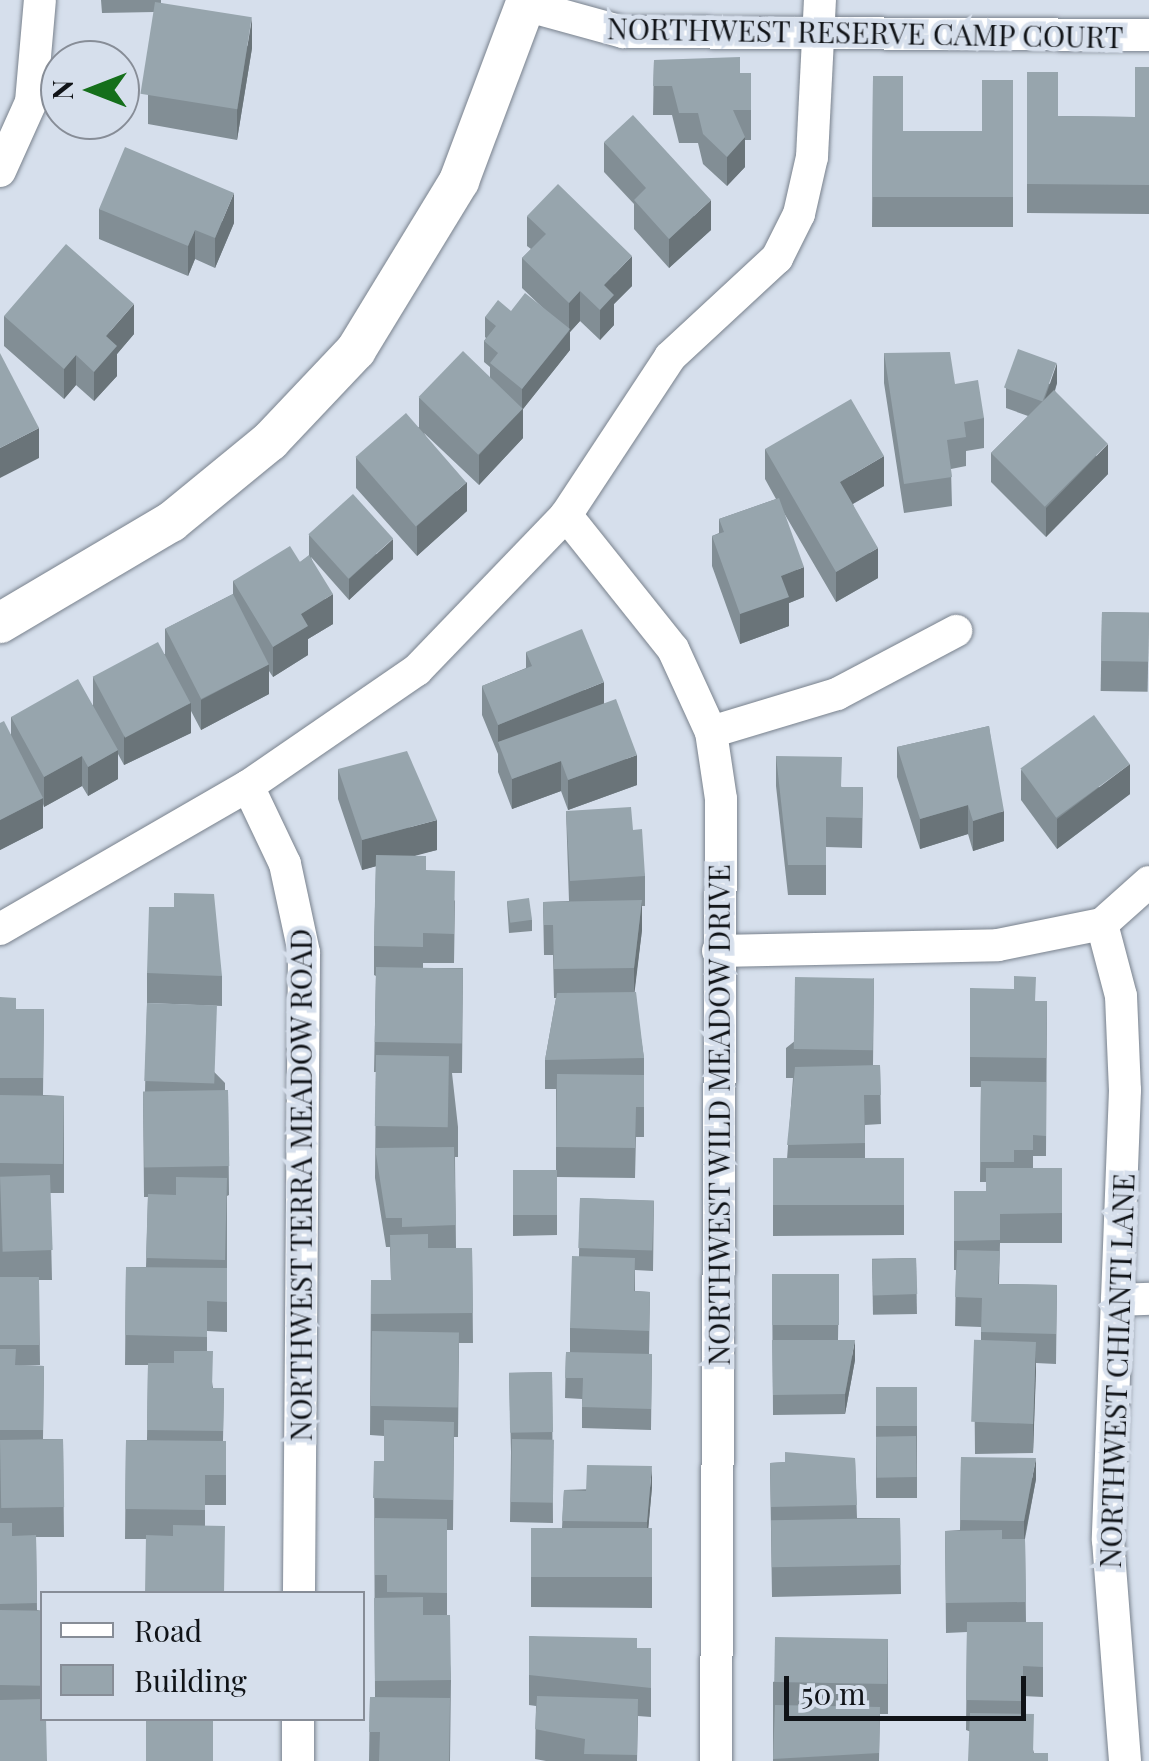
<!DOCTYPE html>
<style>
body{margin:0}
#map{position:relative;width:1149px;height:1761px;overflow:hidden;background:#d6dfec;font-family:"Playfair Display",serif}
div>[style]{position:absolute}
[style*='--x']{left:calc(var(--x)*1px);top:calc(var(--y)*1px);width:calc(var(--w)*1px);rotate:calc(var(--a)*1deg)}
.roads{filter:drop-shadow(0 0 2px #79828d) drop-shadow(0 0 2px #79828d)}
.minor>*{height:32px;margin:-16px;padding:0 16px;transform-origin:16px;border-radius:16px;background:#fff}
.tertiary>*{height:40px;margin:-20px;padding:0 20px;transform-origin:20px;border-radius:20px;background:#fff}
.wall>*{inset:0;background:#828e95;transform-origin:0 0}
.shaded-wall>*{inset:0;background:#6a7479}
.building>*{inset:0;background:#97a5ad;transform-origin:0 0}
span{translate:-50% -50%;white-space:nowrap;text-align:center;line-height:1.15;-webkit-text-stroke:9px #d6dfec;paint-order:stroke}
.street-label{font-size:30px;color:#101317}
.legend{position:absolute;left:40px;top:1591px;width:325px;height:130px;box-sizing:border-box;background:#d6dfec;border:2px solid #878d97;margin:0;padding:12px 18px;list-style:none;font-size:30px;color:#101317}
.legend li{display:flex;align-items:center;gap:20px;height:50px}
.legend b{width:50px;border:2px solid #878d97}
.north{position:absolute;left:40px;top:40px;width:100px;height:100px;box-sizing:border-box;background:#d6dfec;border:2px solid #878d97;border-radius:50%;rotate:270deg;font-size:28px;font-weight:700;line-height:40px;text-align:center;color:#101317}
.north::after{content:'';display:block;margin:auto;width:35px;height:45px;background:#156f1b;clip-path:polygon(50% 0,100% 100%,50% 72%,0 100%)}
.scale{position:absolute;left:784px;top:1676px;width:242px;height:45px;box-sizing:border-box;border:5px solid #101317;border-top:0;padding-left:12px;font-size:30px;line-height:35px;white-space:nowrap;color:#101317;-webkit-text-stroke:8px #d6dfec;paint-order:stroke}
</style>
<div id="map">
<div class="roads">
<div class="minor">
<i style="--x:525;--y:5;--w:102;--a:15.4"></i>
<i style="--x:623;--y:32;--w:526;--a:0.33"></i>
<i style="--x:0;--y:171;--w:76;--a:-65.8"></i>
<i style="--x:31;--y:102;--w:102;--a:-85"></i>
<i style="--x:566;--y:515;--w:171;--a:51.4"></i>
<i style="--x:673;--y:649;--w:91;--a:65.4"></i>
<i style="--x:711;--y:732;--w:68;--a:81.5"></i>
<i style="--x:721;--y:799;--w:962;--a:90.3"></i>
<i style="--x:711;--y:732;--w:132;--a:-16.8"></i>
<i style="--x:837;--y:694;--w:135;--a:-27.9"></i>
<i style="--x:248;--y:786;--w:86;--a:64.6"></i>
<i style="--x:285;--y:864;--w:91;--a:77.9"></i>
<i style="--x:304;--y:953;--w:641;--a:90.45"></i>
<i style="--x:1102;--y:924;--w:74;--a:75.2"></i>
<i style="--x:1121;--y:996;--w:94;--a:87.6"></i>
<i style="--x:1125;--y:1090;--w:450;--a:92.2"></i>
<i style="--x:1108;--y:1540;--w:222;--a:85.6"></i>
<i style="--x:0;--y:929;--w:286;--a:-30"></i>
<i style="--x:248;--y:786;--w:205;--a:-34.5"></i>
<i style="--x:417;--y:670;--w:215;--a:-46.1"></i>
<i style="--x:566;--y:515;--w:189;--a:-56.6"></i>
<i style="--x:670;--y:357;--w:146;--a:-42.8"></i>
<i style="--x:777;--y:258;--w:49;--a:-63.4"></i>
<i style="--x:799;--y:214;--w:58;--a:-77.2"></i>
<i style="--x:812;--y:157;--w:157;--a:-87.1"></i>
<i style="--x:718;--y:951;--w:280;--a:-1.2"></i>
<i style="--x:998;--y:945;--w:106;--a:-11.4"></i>
<i style="--x:1102;--y:924;--w:63;--a:-41.8"></i>
<i style="--x:1117;--y:1300;--w:32;--a:-2"></i>
<i style="--x:298;--y:1761;--w:43;--a:-90"></i>
</div>
<div class="tertiary">
<i style="--x:0;--y:623;--w:199;--a:-30.6"></i>
<i style="--x:171;--y:522;--w:128;--a:-39.3"></i>
<i style="--x:270;--y:441;--w:125;--a:-46.6"></i>
<i style="--x:356;--y:350;--w:198;--a:-58.6"></i>
<i style="--x:459;--y:181;--w:193;--a:-69.4"></i>
</div>
</div>
<div class="wall">
<i style="clip-path:polygon(101px 0,161px 0,161px 3px,252px 48px,237px 140px,148px 124px,148px 95px,154px 12px,102px 13px)"></i>
<i style="clip-path:polygon(654px 60px,740px 73px,751px 73px,751px 140px,745px 140px,745px 167px,727px 186px,703px 164px,698px 143px,679px 143px,672px 115px,653px 115px)"></i>
<i style="clip-path:polygon(1149px 67px,1149px 214px,1027px 213px,1027px 72px,1058px 116px,1135px 117px)"></i>
<i style="clip-path:polygon(873px 76px,903px 131px,982px 131px,1013px 80px,1013px 227px,872px 227px)"></i>
<i style="clip-path:polygon(604px 142px,711px 230px,669px 268px,634px 229px,634px 204px,604px 172px)"></i>
<i style="clip-path:polygon(99px 209px,234px 223px,215px 268px,195px 259px,188px 276px,99px 239px)"></i>
<i style="clip-path:polygon(527px 216px,632px 286px,614px 304px,614px 325px,600px 340px,580px 321px,570px 332px,570px 350px,523px 409px,523px 438px,479px 485px,424px 433px,467px 511px,417px 556px,356px 488px,356px 458px,419px 427px,419px 398px,490px 377px,490px 367px,484px 362px,484px 341px,486px 338px,485px 337px,485px 317px,511px 311px,544px 309px,522px 288px,522px 258px,531px 249px,527px 246px)"></i>
<i style="clip-path:polygon(4px 316px,134px 334px,117px 354px,117px 376px,94px 401px,76px 385px,64px 399px,4px 346px)"></i>
<i style="clip-path:polygon(884px 353px,955px 384px,984px 418px,984px 448px,966px 451px,966px 466px,951px 469px,952px 506px,904px 513px,884px 383px)"></i>
<i style="clip-path:polygon(1057px 383px,1055px 391px,1108px 474px,1046px 537px,991px 482px,991px 453px,1028px 416px,1006px 408px,1006px 388px)"></i>
<i style="clip-path:polygon(765px 449px,884px 486px,853px 504px,878px 578px,836px 602px,784px 513px,804px 597px,789px 603px,789px 626px,740px 644px,712px 566px,712px 536px,719px 533px,719px 519px,776px 499px,765px 479px)"></i>
<i style="clip-path:polygon(309px 535px,393px 559px,349px 600px,311px 557px,333px 624px,308px 639px,308px 655px,273px 677px,269px 671px,269px 694px,201px 730px,191px 711px,191px 733px,124px 765px,118px 754px,118px 779px,88px 796px,82px 786px,44px 807px,43px 804px,43px 828px,0 850px,0 723px,11px 735px,11px 717px,93px 705px,93px 677px,165px 654px,165px 629px,233px 594px,233px 581px,300px 562px,309px 556px)"></i>
<i style="left:1102px;top:612px;width:47px;height:79px;rotate:1deg"></i>
<i style="clip-path:polygon(526px 652px,604px 703px,637px 785px,568px 810px,561px 791px,512px 809px,498px 772px,498px 754px,482px 715px,482px 686px,526px 668px)"></i>
<i style="clip-path:polygon(989px 726px,1004px 841px,973px 851px,968px 834px,920px 849px,897px 777px,897px 747px)"></i>
<i style="clip-path:polygon(776px 756px,842px 787px,863px 787px,862px 848px,826px 847px,826px 895px,788px 895px,776px 786px)"></i>
<i style="clip-path:polygon(338px 769px,437px 850px,415px 855px,426px 870px,455px 901px,454px 963px,423px 963px,423px 968px,463px 968px,462px 1073px,452px 1073px,458px 1127px,458px 1157px,455px 1157px,456px 1248px,472px 1248px,473px 1343px,459px 1343px,458px 1437px,454px 1437px,453px 1530px,447px 1530px,447px 1615px,451px 1680px,450px 1761px,369px 1761px,370px 1697px,375px 1697px,374px 1461px,384px 1461px,384px 1436px,370px 1435px,371px 1280px,391px 1280px,390px 1247px,386px 1247px,375px 1178px,376px 1072px,374px 1072px,376px 976px,374px 975px,374px 946px,376px 866px,362px 870px,338px 799px)"></i>
<i style="clip-path:polygon(1021px 770px,1130px 794px,1057px 849px,1021px 800px)"></i>
<i style="clip-path:polygon(566px 811px,633px 830px,645px 876px,645px 906px,642px 906px,642px 930px,634px 992px,644px 1058px,644px 1137px,636px 1137px,635px 1178px,557px 1177px,557px 1235px,513px 1236px,513px 1170px,556px 1170px,556px 1089px,545px 1089px,545px 1060px,556px 998px,554px 998px,553px 955px,544px 955px,543px 902px,569px 901px)"></i>
<i style="clip-path:polygon(507px 901px,532px 920px,532px 931px,509px 933px)"></i>
<i style="clip-path:polygon(174px 907px,222px 976px,222px 1006px,147px 1003px,147px 973px)"></i>
<i style="clip-path:polygon(874px 978px,873px 1065px,880px 1065px,881px 1124px,865px 1125px,865px 1158px,904px 1158px,904px 1235px,773px 1236px,773px 1159px,787px 1159px,793px 1078px,786px 1078px,786px 1048px)"></i>
<i style="clip-path:polygon(970px 988px,1036px 1001px,1047px 1001px,1046px 1156px,1033px 1156px,1033px 1168px,1062px 1168px,1062px 1243px,1000px 1243px,999px 1284px,1057px 1285px,1056px 1364px,1036px 1363px,1033px 1453px,975px 1454px,974px 1343px,981px 1343px,981px 1327px,955px 1326px,956px 1270px,954px 1270px,954px 1191px,986px 1191px,986px 1182px,980px 1182px,981px 1087px,970px 1087px)"></i>
<i style="clip-path:polygon(0 997px,16px 1009px,44px 1009px,43px 1095px,64px 1096px,64px 1193px,50px 1193px,52px 1280px,39px 1280px,40px 1365px,16px 1365px,44px 1366px,43px 1439px,63px 1439px,64px 1537px,36px 1537px,37px 1610px,42px 1611px,42px 1718px,0 1761px)"></i>
<i style="clip-path:polygon(147px 1003px,225px 1083px,225px 1090px,228px 1090px,229px 1195px,227px 1196px,227px 1332px,207px 1331px,207px 1351px,213px 1388px,224px 1388px,223px 1441px,226px 1441px,226px 1505px,205px 1505px,205px 1526px,224px 1594px,146px 1539px,125px 1539px,126px 1440px,147px 1440px,148px 1365px,125px 1365px,126px 1267px,146px 1267px,148px 1197px,144px 1197px,143px 1092px,145px 1092px)"></i>
<i style="clip-path:polygon(580px 1198px,654px 1201px,653px 1271px,635px 1270px,635px 1291px,650px 1292px,649px 1354px,652px 1354px,651px 1430px,582px 1428px,582px 1399px,565px 1398px,566px 1352px,570px 1352px,570px 1328px,579px 1256px)"></i>
<i style="left:916px;top:1258px;width:56px;height:44px;rotate:89deg"></i>
<i style="clip-path:polygon(772px 1274px,839px 1274px,838px 1340px,855px 1360px,845px 1414px,773px 1415px)"></i>
<i style="clip-path:polygon(552px 1372px,553px 1523px,510px 1522px,511px 1452px,509px 1373px)"></i>
<i style="left:876px;top:1387px;width:41px;height:111px"></i>
<i style="clip-path:polygon(961px 1457px,1036px 1479px,1025px 1539px,1026px 1622px,1043px 1622px,1043px 1697px,1023px 1696px,1023px 1714px,1034px 1753px,1048px 1761px,966px 1730px,967px 1632px,946px 1633px,945px 1531px,960px 1530px)"></i>
<i style="clip-path:polygon(855px 1458px,857px 1518px,900px 1518px,901px 1594px,772px 1597px,770px 1463px)"></i>
<i style="clip-path:polygon(652px 1487px,648px 1529px,652px 1529px,652px 1608px,531px 1607px,531px 1528px,562px 1528px,564px 1490px)"></i>
<i style="clip-path:polygon(529px 1636px,637px 1648px,651px 1648px,651px 1717px,638px 1716px,637px 1761px,546px 1761px,535px 1759px,536px 1706px,529px 1705px)"></i>
<i style="clip-path:polygon(888px 1639px,888px 1714px,880px 1714px,879px 1761px,773px 1761px,773px 1682px)"></i>
</div>
<div class="shaded-wall">
<i style="clip-path:polygon(252px 18px,252px 48px,237px 140px,237px 110px)"></i>
<i style="clip-path:polygon(745px 137px,745px 167px,727px 186px,727px 157px)"></i>
<i style="clip-path:polygon(234px 193px,234px 223px,215px 268px,215px 238px)"></i>
<i style="clip-path:polygon(711px 200px,711px 230px,669px 268px,669px 239px)"></i>
<i style="clip-path:polygon(195px 230px,195px 259px,188px 276px,188px 246px)"></i>
<i style="clip-path:polygon(632px 256px,632px 286px,614px 304px,614px 325px,600px 340px,600px 310px,604px 285px)"></i>
<i style="clip-path:polygon(580px 291px,580px 321px,570px 332px,570px 350px,523px 409px,523px 438px,479px 485px,479px 455px,522px 408px,522px 389px,569px 331px,569px 303px)"></i>
<i style="clip-path:polygon(134px 304px,134px 334px,117px 354px,117px 376px,94px 401px,94px 372px,106px 336px)"></i>
<i style="clip-path:polygon(76px 355px,76px 385px,64px 399px,64px 369px)"></i>
<i style="clip-path:polygon(1057px 363px,1057px 383px,1044px 422px,1044px 401px)"></i>
<i style="clip-path:polygon(39px 428px,39px 458px,0 478px,0 448px)"></i>
<i style="clip-path:polygon(1108px 444px,1108px 474px,1046px 537px,1046px 508px)"></i>
<i style="clip-path:polygon(884px 456px,884px 486px,840px 511px,840px 482px)"></i>
<i style="clip-path:polygon(467px 482px,467px 511px,417px 556px,417px 526px)"></i>
<i style="clip-path:polygon(393px 539px,393px 559px,349px 600px,349px 579px)"></i>
<i style="clip-path:polygon(878px 548px,878px 578px,836px 602px,836px 572px)"></i>
<i style="clip-path:polygon(804px 567px,804px 597px,789px 603px,789px 626px,740px 644px,740px 614px,781px 576px)"></i>
<i style="clip-path:polygon(333px 594px,333px 624px,308px 639px,308px 655px,273px 677px,273px 647px,301px 614px)"></i>
<i style="clip-path:polygon(269px 664px,269px 694px,201px 730px,201px 700px)"></i>
<i style="clip-path:polygon(604px 682px,604px 712px,498px 742px,498px 754px,498px 725px)"></i>
<i style="clip-path:polygon(191px 703px,191px 733px,124px 765px,124px 735px)"></i>
<i style="clip-path:polygon(118px 750px,118px 779px,88px 796px,88px 767px)"></i>
<i style="clip-path:polygon(637px 755px,637px 785px,568px 810px,568px 780px)"></i>
<i style="clip-path:polygon(82px 756px,82px 786px,44px 807px,44px 777px)"></i>
<i style="clip-path:polygon(561px 761px,561px 791px,512px 809px,512px 779px)"></i>
<i style="clip-path:polygon(1130px 764px,1130px 794px,1057px 849px,1057px 819px)"></i>
<i style="clip-path:polygon(43px 798px,43px 828px,0 850px,0 820px)"></i>
<i style="clip-path:polygon(968px 805px,968px 834px,920px 849px,920px 819px)"></i>
<i style="clip-path:polygon(1004px 811px,1004px 841px,973px 851px,973px 821px)"></i>
<i style="clip-path:polygon(437px 820px,437px 850px,362px 870px,362px 840px)"></i>
<i style="clip-path:polygon(642px 900px,642px 930px,634px 997px,634px 968px)"></i>
<i style="clip-path:polygon(855px 1340px,855px 1360px,845px 1414px,845px 1394px)"></i>
<i style="clip-path:polygon(1036px 1342px,1036px 1372px,1033px 1453px,1033px 1424px)"></i>
<i style="clip-path:polygon(1036px 1458px,1036px 1479px,1024px 1541px,1024px 1521px)"></i>
<i style="clip-path:polygon(652px 1466px,652px 1487px,647px 1543px,647px 1522px)"></i>
</div>
<div class="building">
<i style="left:155px;top:2px;width:98px;height:93px;rotate:9deg"></i>
<i style="clip-path:polygon(740px 57px,740px 73px,751px 73px,751px 110px,733px 110px,745px 137px,727px 157px,703px 134px,698px 113px,679px 113px,672px 86px,653px 86px,654px 60px)"></i>
<i style="clip-path:polygon(1135px 67px,1149px 67px,1149px 185px,1027px 184px,1027px 72px,1058px 72px,1058px 116px,1135px 117px)"></i>
<i style="clip-path:polygon(873px 76px,903px 76px,903px 131px,982px 131px,982px 80px,1013px 80px,1013px 197px,872px 197px)"></i>
<i style="clip-path:polygon(633px 115px,711px 200px,669px 239px,634px 200px,646px 188px,604px 142px)"></i>
<i style="clip-path:polygon(125px 147px,234px 193px,215px 238px,195px 230px,188px 246px,99px 209px)"></i>
<i style="clip-path:polygon(558px 184px,632px 256px,604px 285px,614px 295px,600px 310px,580px 291px,569px 303px,522px 258px,546px 234px,527px 216px)"></i>
<i style="clip-path:polygon(66px 244px,134px 304px,106px 336px,117px 346px,94px 372px,76px 355px,64px 369px,4px 316px)"></i>
<i style="clip-path:polygon(525px 293px,570px 329px,522px 389px,490px 363px,498px 353px,484px 341px,496px 326px,485px 317px,498px 300px,511px 311px)"></i>
<i style="left:1018px;top:349px;width:41px;height:41px;rotate:20deg"></i>
<i style="left:463px;top:351px;width:83px;height:64px;rotate:44deg"></i>
<i style="clip-path:polygon(950px 352px,955px 384px,978px 380px,984px 418px,964px 422px,966px 437px,947px 440px,952px 477px,904px 484px,884px 353px)"></i>
<i style="clip-path:polygon(0 353px,39px 428px,0 448px)"></i>
<i style="left:1054px;top:390px;width:76px;height:89px;rotate:45deg"></i>
<i style="clip-path:polygon(851px 399px,884px 456px,840px 482px,878px 548px,836px 572px,765px 449px)"></i>
<i style="left:406px;top:413px;width:92px;height:67px;rotate:49deg"></i>
<i style="left:353px;top:494px;width:60px;height:60px;rotate:48deg"></i>
<i style="clip-path:polygon(779px 498px,804px 567px,781px 576px,789px 597px,740px 614px,712px 536px,724px 532px,719px 519px)"></i>
<i style="clip-path:polygon(290px 546px,300px 562px,309px 555px,333px 594px,301px 614px,308px 626px,273px 647px,233px 581px)"></i>
<i style="left:233px;top:594px;width:79px;height:76px;rotate:63deg"></i>
<i style="left:1102px;top:612px;width:47px;height:49px;rotate:1deg"></i>
<i style="clip-path:polygon(582px 629px,604px 682px,498px 725px,482px 686px,532px 666px,526px 652px)"></i>
<i style="left:158px;top:642px;width:69px;height:74px;rotate:62deg"></i>
<i style="clip-path:polygon(78px 679px,118px 750px,88px 767px,82px 756px,44px 777px,11px 717px)"></i>
<i style="clip-path:polygon(616px 699px,637px 755px,568px 780px,561px 761px,512px 779px,498px 742px)"></i>
<i style="left:1094px;top:715px;width:61px;height:91px;rotate:54deg"></i>
<i style="clip-path:polygon(4px 721px,43px 798px,0 820px,0 723px)"></i>
<i style="clip-path:polygon(989px 726px,1004px 811px,973px 821px,968px 805px,920px 819px,897px 747px)"></i>
<i style="clip-path:polygon(407px 751px,437px 820px,362px 840px,338px 769px)"></i>
<i style="clip-path:polygon(776px 756px,842px 757px,841px 787px,863px 787px,862px 818px,826px 817px,826px 865px,788px 865px)"></i>
<i style="clip-path:polygon(631px 807px,633px 830px,642px 829px,645px 876px,570px 881px,566px 811px)"></i>
<i style="clip-path:polygon(376px 855px,426px 856px,426px 870px,455px 871px,454px 934px,423px 933px,423px 947px,374px 946px)"></i>
<i style="clip-path:polygon(174px 893px,214px 894px,222px 976px,147px 973px,149px 907px,174px 907px)"></i>
<i style="left:529px;top:898px;width:22px;height:22px;rotate:82deg"></i>
<i style="clip-path:polygon(642px 900px,634px 968px,554px 969px,553px 925px,544px 925px,543px 902px)"></i>
<i style="left:376px;top:967px;width:87px;height:75px;rotate:1deg"></i>
<i style="clip-path:polygon(1014px 976px,1036px 977px,1035px 1001px,1047px 1001px,1046px 1058px,970px 1057px,970px 988px,1014px 989px)"></i>
<i style="left:795px;top:977px;width:79px;height:72px;rotate:1deg"></i>
<i style="clip-path:polygon(636px 992px,644px 1058px,545px 1060px,557px 993px)"></i>
<i style="clip-path:polygon(0 997px,16px 998px,16px 1009px,44px 1009px,43px 1078px,0 1078px)"></i>
<i style="left:147px;top:1003px;width:70px;height:78px;rotate:2deg"></i>
<i style="left:376px;top:1055px;width:73px;height:71px;rotate:1deg"></i>
<i style="clip-path:polygon(880px 1065px,881px 1095px,864px 1095px,865px 1143px,787px 1145px,795px 1067px)"></i>
<i style="clip-path:polygon(557px 1074px,644px 1075px,644px 1107px,636px 1107px,635px 1148px,556px 1147px)"></i>
<i style="clip-path:polygon(981px 1081px,1046px 1082px,1046px 1136px,1033px 1135px,1033px 1150px,1014px 1150px,1014px 1162px,980px 1162px)"></i>
<i style="left:228px;top:1090px;width:76px;height:85px;rotate:89deg"></i>
<i style="left:0;top:1095px;width:64px;height:68px;rotate:1deg"></i>
<i style="clip-path:polygon(454px 1147px,456px 1225px,402px 1227px,402px 1218px,386px 1218px,375px 1148px)"></i>
<i style="left:904px;top:1158px;width:47px;height:131px;rotate:90deg"></i>
<i style="clip-path:polygon(986px 1168px,1062px 1168px,1062px 1213px,1000px 1214px,1000px 1240px,954px 1241px,954px 1191px,986px 1191px)"></i>
<i style="left:513px;top:1170px;width:44px;height:45px"></i>
<i style="left:50px;top:1175px;width:75px;height:50px;rotate:88deg"></i>
<i style="clip-path:polygon(176px 1177px,227px 1178px,225px 1260px,146px 1258px,148px 1194px,176px 1195px)"></i>
<i style="left:580px;top:1198px;width:74px;height:50px;rotate:2deg"></i>
<i style="clip-path:polygon(428px 1234px,428px 1248px,472px 1248px,473px 1313px,371px 1314px,371px 1280px,391px 1280px,390px 1235px)"></i>
<i style="clip-path:polygon(957px 1250px,1000px 1251px,998px 1284px,1057px 1285px,1056px 1334px,981px 1332px,982px 1298px,955px 1297px)"></i>
<i style="clip-path:polygon(572px 1256px,635px 1258px,634px 1291px,650px 1292px,649px 1331px,570px 1328px)"></i>
<i style="left:916px;top:1258px;width:36px;height:44px;rotate:88deg"></i>
<i style="clip-path:polygon(126px 1267px,227px 1268px,227px 1302px,207px 1301px,207px 1337px,125px 1335px)"></i>
<i style="left:772px;top:1274px;width:67px;height:51px"></i>
<i style="left:0;top:1277px;width:39px;height:68px"></i>
<i style="left:372px;top:1331px;width:87px;height:75px;rotate:1deg"></i>
<i style="clip-path:polygon(772px 1340px,855px 1340px,845px 1394px,773px 1395px)"></i>
<i style="left:1036px;top:1342px;width:82px;height:62px;rotate:92deg"></i>
<i style="clip-path:polygon(0 1349px,16px 1349px,15px 1365px,44px 1366px,43px 1430px,0 1430px)"></i>
<i style="clip-path:polygon(174px 1351px,213px 1351px,212px 1388px,224px 1388px,223px 1431px,147px 1430px,148px 1363px,174px 1363px)"></i>
<i style="clip-path:polygon(566px 1352px,652px 1354px,651px 1409px,582px 1407px,583px 1378px,565px 1378px)"></i>
<i style="left:552px;top:1372px;width:60px;height:43px;rotate:89deg"></i>
<i style="left:876px;top:1387px;width:41px;height:39px"></i>
<i style="clip-path:polygon(384px 1420px,454px 1422px,453px 1500px,373px 1498px,374px 1461px,384px 1461px)"></i>
<i style="left:916px;top:1436px;width:41px;height:40px;rotate:89deg"></i>
<i style="left:63px;top:1439px;width:68px;height:63px;rotate:89deg"></i>
<i style="left:512px;top:1439px;width:42px;height:63px;rotate:1deg"></i>
<i style="clip-path:polygon(126px 1440px,226px 1441px,226px 1475px,205px 1475px,205px 1510px,125px 1509px)"></i>
<i style="clip-path:polygon(785px 1452px,855px 1458px,857px 1505px,771px 1507px,770px 1463px,785px 1462px)"></i>
<i style="clip-path:polygon(961px 1457px,1036px 1458px,1024px 1521px,960px 1520px)"></i>
<i style="clip-path:polygon(587px 1465px,652px 1466px,647px 1522px,562px 1521px,564px 1490px,586px 1491px)"></i>
<i style="clip-path:polygon(375px 1518px,447px 1519px,447px 1593px,387px 1592px,387px 1575px,375px 1575px)"></i>
<i style="left:900px;top:1518px;width:47px;height:129px;rotate:89deg"></i>
<i style="clip-path:polygon(0 1523px,12px 1523px,12px 1536px,36px 1535px,37px 1603px,0 1604px)"></i>
<i style="clip-path:polygon(173px 1525px,225px 1526px,224px 1594px,145px 1594px,146px 1535px,173px 1536px)"></i>
<i style="left:531px;top:1528px;width:121px;height:49px"></i>
<i style="clip-path:polygon(1002px 1530px,1002px 1539px,1025px 1539px,1026px 1602px,946px 1603px,945px 1531px)"></i>
<i style="clip-path:polygon(423px 1597px,423px 1615px,450px 1615px,451px 1680px,375px 1681px,374px 1598px)"></i>
<i style="left:0;top:1610px;width:42px;height:75px;rotate:1deg"></i>
<i style="clip-path:polygon(967px 1622px,1043px 1622px,1043px 1667px,1023px 1666px,1023px 1701px,966px 1700px)"></i>
<i style="clip-path:polygon(529px 1636px,637px 1638px,637px 1648px,651px 1648px,651px 1688px,529px 1675px)"></i>
<i style="left:775px;top:1637px;width:113px;height:45px;rotate:1deg"></i>
<i style="clip-path:polygon(537px 1696px,638px 1699px,637px 1755px,584px 1754px,585px 1739px,535px 1729px)"></i>
<i style="clip-path:polygon(370px 1697px,450px 1698px,449px 1761px,379px 1761px,380px 1732px,369px 1732px)"></i>
<i style="clip-path:polygon(42px 1699px,42px 1718px,46px 1718px,47px 1761px,0 1761px,0 1700px)"></i>
<i style="clip-path:polygon(775px 1705px,880px 1707px,879px 1753px,773px 1759px)"></i>
<i style="clip-path:polygon(970px 1713px,1034px 1714px,1033px 1753px,1048px 1753px,1048px 1761px,968px 1761px)"></i>
<i style="left:146px;top:1718px;width:67px;height:43px"></i>
</div>
<div class="street-label">
<span style="left:865px;top:32px;rotate:1deg">NORTHWEST RESERVE CAMP COURT</span>
<span style="left:718px;top:1115px;rotate:-90deg">NORTHWEST WILD MEADOW DRIVE</span>
<span style="left:300px;top:1185px;rotate:-90deg">NORTHWEST TERRA MEADOW ROAD</span>
<span style="left:1116px;top:1371px;rotate:-88deg">NORTHWEST CHIANTI LANE</span>
</div>
<ul class="legend">
<li><b style="height:12px;background:#fff"></b>Road</li>
<li><b style="height:28px;background:#97a5ad"></b>Building</li>
</ul>
<div class="north">N</div>
<div class="scale">50 m</div>
</div>
